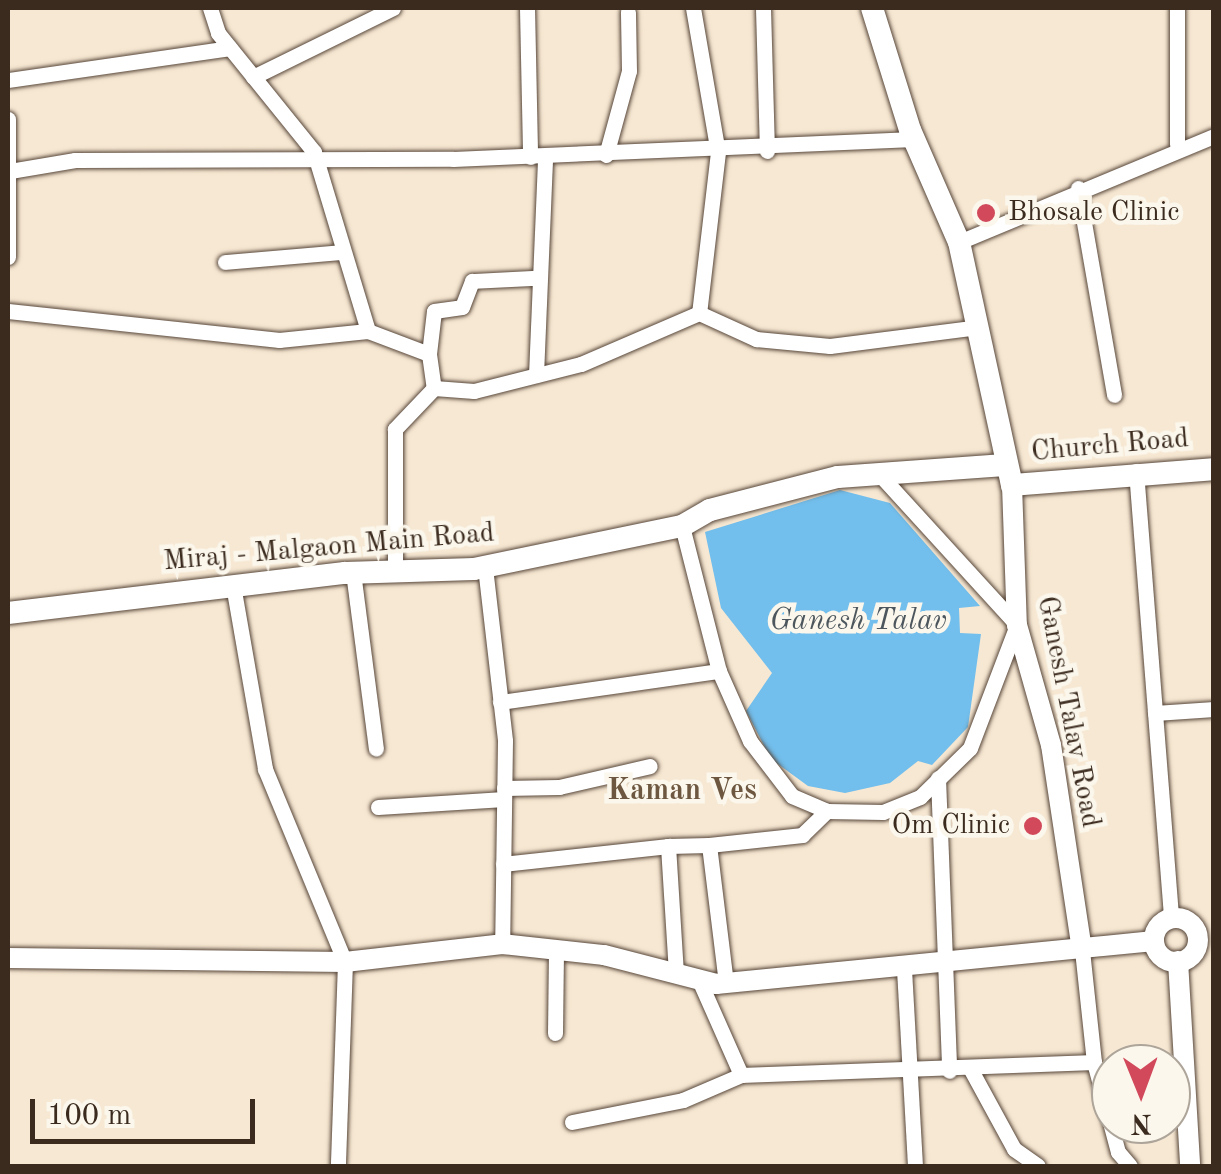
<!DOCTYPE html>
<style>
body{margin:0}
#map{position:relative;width:1221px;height:1174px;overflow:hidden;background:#f7e8d3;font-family:"Old Standard TT",serif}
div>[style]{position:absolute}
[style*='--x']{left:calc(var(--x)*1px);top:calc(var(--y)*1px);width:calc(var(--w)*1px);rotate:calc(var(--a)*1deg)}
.water>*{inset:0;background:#72beec}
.roads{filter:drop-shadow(0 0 2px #574639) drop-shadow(0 0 2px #574639)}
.minor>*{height:15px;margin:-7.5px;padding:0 7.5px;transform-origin:7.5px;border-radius:7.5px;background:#fff}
.tertiary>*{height:20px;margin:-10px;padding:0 10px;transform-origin:10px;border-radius:10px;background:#fff}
.tertiary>.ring{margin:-10px;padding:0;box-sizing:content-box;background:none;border:20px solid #fff;border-radius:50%}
.secondary>*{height:22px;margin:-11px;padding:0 11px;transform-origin:11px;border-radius:11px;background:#fff}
.dots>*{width:28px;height:28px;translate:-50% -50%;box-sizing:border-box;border:5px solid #fbf7ec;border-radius:50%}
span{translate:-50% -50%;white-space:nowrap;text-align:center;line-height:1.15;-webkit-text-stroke:9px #fbf7ec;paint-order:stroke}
.poi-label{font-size:28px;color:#3b2a1e}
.left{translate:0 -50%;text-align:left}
.right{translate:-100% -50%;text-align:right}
.street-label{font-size:28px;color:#3b2a1e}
.water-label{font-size:30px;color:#4c565c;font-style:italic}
.neighbourhood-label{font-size:30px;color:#6d5740;font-weight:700}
.frame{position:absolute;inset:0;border:10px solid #3b2a1e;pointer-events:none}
.north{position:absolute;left:1091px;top:1044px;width:100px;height:100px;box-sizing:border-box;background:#fbf7ec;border:2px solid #aea59a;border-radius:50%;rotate:179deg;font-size:28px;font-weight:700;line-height:40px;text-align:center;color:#3b2a1e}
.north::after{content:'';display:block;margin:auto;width:35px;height:45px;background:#d1495b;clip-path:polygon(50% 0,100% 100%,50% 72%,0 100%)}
.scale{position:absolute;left:30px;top:1099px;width:225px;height:45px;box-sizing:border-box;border:5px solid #3b2a1e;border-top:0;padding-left:12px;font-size:30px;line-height:35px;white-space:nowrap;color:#3b2a1e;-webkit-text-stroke:8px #fbf7ec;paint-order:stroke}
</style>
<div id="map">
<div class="water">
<i style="clip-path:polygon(840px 490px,890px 503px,980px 606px,959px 608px,960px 633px,981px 634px,968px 727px,932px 765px,918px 761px,890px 783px,845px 793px,808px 786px,771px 759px,746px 711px,772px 673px,721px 608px,705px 532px)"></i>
</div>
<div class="roads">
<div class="minor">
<i style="--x:210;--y:8;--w:26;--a:72"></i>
<i style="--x:218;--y:33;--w:153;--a:51.1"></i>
<i style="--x:314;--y:152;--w:187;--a:73.2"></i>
<i style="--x:527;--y:8;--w:149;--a:88.8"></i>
<i style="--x:693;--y:8;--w:146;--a:80.2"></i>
<i style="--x:718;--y:152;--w:162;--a:96.7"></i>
<i style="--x:763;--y:8;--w:143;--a:88.4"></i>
<i style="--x:1177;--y:8;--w:136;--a:90"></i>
<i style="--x:253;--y:77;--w:156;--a:-26.2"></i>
<i style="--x:8;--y:80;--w:224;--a:-8.2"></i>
<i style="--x:8;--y:119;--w:138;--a:90"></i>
<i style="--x:606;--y:155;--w:87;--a:-74.7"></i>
<i style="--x:629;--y:71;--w:59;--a:-91"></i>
<i style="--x:10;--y:171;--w:66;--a:-9.6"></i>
<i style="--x:75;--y:160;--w:378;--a:-0.2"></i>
<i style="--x:453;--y:159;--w:461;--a:-2.5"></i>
<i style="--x:1078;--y:188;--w:210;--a:80.1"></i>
<i style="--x:959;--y:242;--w:276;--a:-22.6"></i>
<i style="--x:225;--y:262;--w:117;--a:-4.9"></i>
<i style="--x:8;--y:311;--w:273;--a:6.1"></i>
<i style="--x:279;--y:340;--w:89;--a:-5.8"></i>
<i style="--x:368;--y:331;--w:65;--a:20.7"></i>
<i style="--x:429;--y:354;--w:34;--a:82"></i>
<i style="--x:434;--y:388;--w:57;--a:133.6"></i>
<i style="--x:395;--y:429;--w:142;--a:90"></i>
<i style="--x:699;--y:313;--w:63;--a:24.5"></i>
<i style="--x:756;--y:339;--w:74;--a:5.4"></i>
<i style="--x:830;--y:346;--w:149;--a:-7.3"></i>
<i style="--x:429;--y:354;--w:43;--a:-83.4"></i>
<i style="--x:434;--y:311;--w:28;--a:-8"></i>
<i style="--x:462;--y:307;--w:28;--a:-69"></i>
<i style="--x:472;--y:281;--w:62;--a:-2.8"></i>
<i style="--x:536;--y:375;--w:219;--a:-87.6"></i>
<i style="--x:434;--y:388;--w:40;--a:4.3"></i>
<i style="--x:474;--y:391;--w:110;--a:-14.2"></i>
<i style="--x:581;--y:364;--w:129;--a:-23.4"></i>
<i style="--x:1136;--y:471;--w:448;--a:85.5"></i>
<i style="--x:682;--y:526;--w:150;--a:75.7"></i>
<i style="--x:719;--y:671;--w:77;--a:66.1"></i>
<i style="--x:750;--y:741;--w:69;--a:52.6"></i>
<i style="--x:792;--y:796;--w:38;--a:23"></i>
<i style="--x:827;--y:811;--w:56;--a:1"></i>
<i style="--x:883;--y:812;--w:40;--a:-22"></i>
<i style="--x:920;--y:797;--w:70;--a:-44.4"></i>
<i style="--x:970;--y:748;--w:132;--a:-69.1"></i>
<i style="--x:1017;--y:625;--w:199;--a:-132.4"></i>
<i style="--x:485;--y:567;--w:175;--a:83.4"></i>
<i style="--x:505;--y:741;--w:203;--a:90.8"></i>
<i style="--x:353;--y:572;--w:178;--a:82.6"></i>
<i style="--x:233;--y:585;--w:187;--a:80.1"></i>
<i style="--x:265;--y:769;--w:209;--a:67.5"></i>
<i style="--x:345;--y:962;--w:204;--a:92"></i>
<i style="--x:500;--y:702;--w:221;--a:-8.1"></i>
<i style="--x:1155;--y:713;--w:59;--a:-3.9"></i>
<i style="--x:938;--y:778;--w:293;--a:87.8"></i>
<i style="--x:504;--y:788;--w:55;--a:-1"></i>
<i style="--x:559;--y:787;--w:93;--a:-13"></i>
<i style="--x:378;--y:807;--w:126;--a:-3.6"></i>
<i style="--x:709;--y:845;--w:94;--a:-6.1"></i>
<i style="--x:802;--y:835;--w:35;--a:-44"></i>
<i style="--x:668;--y:846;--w:41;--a:-1.4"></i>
<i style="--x:709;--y:845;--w:140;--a:83"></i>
<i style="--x:503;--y:864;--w:166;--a:-6.2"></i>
<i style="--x:668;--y:846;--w:128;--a:86.4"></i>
<i style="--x:1082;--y:950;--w:113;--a:83.9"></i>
<i style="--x:904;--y:969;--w:197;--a:86.8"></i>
<i style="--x:699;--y:980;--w:104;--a:66.1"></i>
<i style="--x:555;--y:1033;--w:83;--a:-89.3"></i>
<i style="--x:971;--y:1070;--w:90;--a:61.4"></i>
<i style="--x:1014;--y:1149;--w:29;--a:35"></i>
<i style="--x:572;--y:1122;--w:113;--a:-11.2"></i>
<i style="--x:683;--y:1100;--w:63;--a:-23.3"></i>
<i style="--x:741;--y:1075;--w:353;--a:-2.1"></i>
<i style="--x:1094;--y:1062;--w:93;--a:75.1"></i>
<i style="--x:1118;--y:1152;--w:18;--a:49"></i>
</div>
<div class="tertiary">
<i style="--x:1012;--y:485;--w:140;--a:88"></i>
<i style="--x:1017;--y:625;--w:125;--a:74.2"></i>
<i style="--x:1051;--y:745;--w:207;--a:81.4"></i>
<i class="ring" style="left:1154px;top:918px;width:24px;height:24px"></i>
<i style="--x:8;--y:958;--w:337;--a:0.7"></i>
<i style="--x:345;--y:962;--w:158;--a:-6.5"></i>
<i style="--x:502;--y:944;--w:103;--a:6.2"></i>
<i style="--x:604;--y:955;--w:116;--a:14.5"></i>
<i style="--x:716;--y:984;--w:440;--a:-5.6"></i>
<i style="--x:1178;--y:961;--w:205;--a:86.6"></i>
</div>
<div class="secondary">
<i style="--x:872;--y:8;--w:128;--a:72.7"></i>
<i style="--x:910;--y:130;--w:122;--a:66.4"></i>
<i style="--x:959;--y:242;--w:249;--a:77.7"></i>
<i style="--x:1012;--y:485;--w:203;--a:-4.5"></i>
<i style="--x:8;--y:613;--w:339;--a:-6.8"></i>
<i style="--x:345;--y:573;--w:129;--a:-1.8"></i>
<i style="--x:474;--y:569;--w:212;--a:-11.7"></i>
<i style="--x:682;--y:526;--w:32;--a:-30"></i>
<i style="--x:710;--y:510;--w:132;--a:-14.5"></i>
<i style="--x:838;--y:477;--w:167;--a:-4.1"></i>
</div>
</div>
<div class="dots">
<i style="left:986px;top:213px;background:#d1495b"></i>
<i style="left:1033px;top:826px;background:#d1495b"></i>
</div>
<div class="poi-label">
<span class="left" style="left:1008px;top:213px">Bhosale Clinic</span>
<span class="right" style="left:1010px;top:826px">Om Clinic</span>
</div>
<div class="street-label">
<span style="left:1110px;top:446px;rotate:-5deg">Church Road</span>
<span style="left:329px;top:548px;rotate:-5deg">Miraj - Malgaon Main Road</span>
<span style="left:1068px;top:712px;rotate:79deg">Ganesh Talav Road</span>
</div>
<div class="water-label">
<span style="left:858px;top:621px">Ganesh Talav</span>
</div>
<div class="neighbourhood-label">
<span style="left:682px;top:791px">Kaman Ves</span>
</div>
<div class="frame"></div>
<div class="north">N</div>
<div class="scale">100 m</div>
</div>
